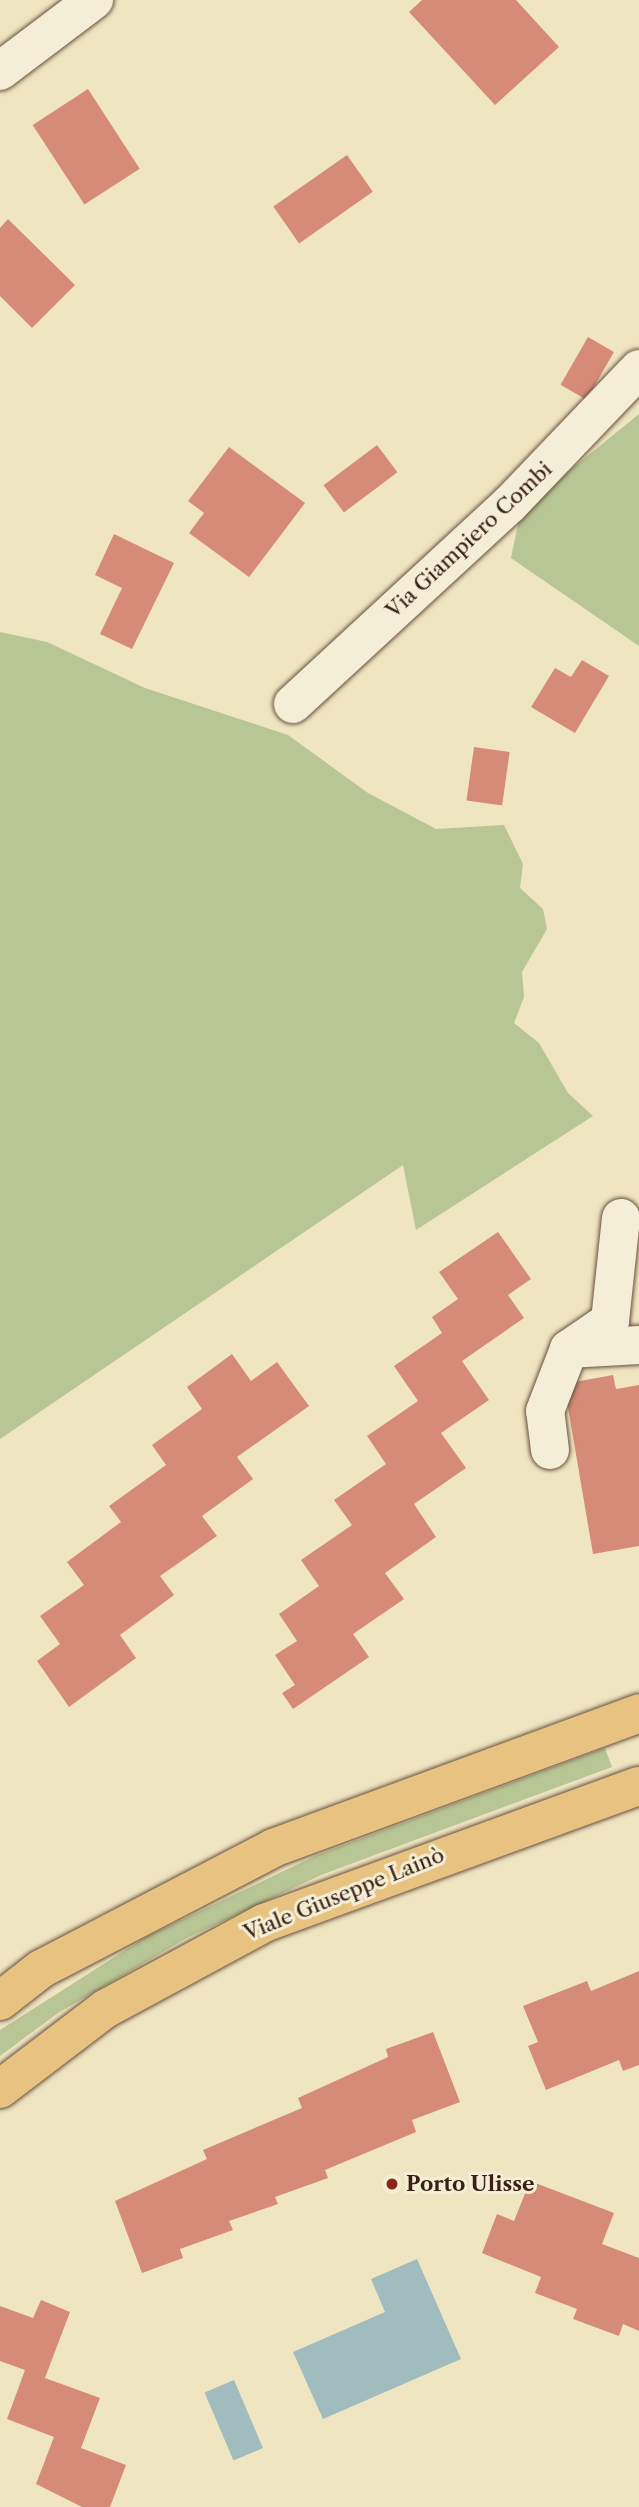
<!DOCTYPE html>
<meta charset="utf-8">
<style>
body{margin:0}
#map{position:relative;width:639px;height:2507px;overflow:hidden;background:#f0e5c1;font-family:"Libre Caslon Text",serif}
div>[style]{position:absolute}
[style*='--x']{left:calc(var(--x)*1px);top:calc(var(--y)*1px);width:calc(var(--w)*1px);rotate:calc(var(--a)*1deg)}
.green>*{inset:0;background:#b8c594}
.water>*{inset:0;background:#a0bcbe;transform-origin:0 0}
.building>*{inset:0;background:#d68b78;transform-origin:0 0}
.roads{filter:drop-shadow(0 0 2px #66513e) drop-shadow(0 0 2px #66513e)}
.minor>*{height:38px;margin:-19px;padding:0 19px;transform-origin:19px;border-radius:19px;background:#f5eed7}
.major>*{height:38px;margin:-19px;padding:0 19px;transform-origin:19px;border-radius:19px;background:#e8c280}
.dots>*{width:19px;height:19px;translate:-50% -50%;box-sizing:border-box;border:4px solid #f5eed7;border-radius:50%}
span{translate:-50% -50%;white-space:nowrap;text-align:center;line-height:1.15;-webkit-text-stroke:6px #f5eed7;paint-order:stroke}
.street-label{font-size:21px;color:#382012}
.poi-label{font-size:21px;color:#382012;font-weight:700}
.left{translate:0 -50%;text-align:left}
</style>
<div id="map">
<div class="green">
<i style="clip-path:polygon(639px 414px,639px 646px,511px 558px,521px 510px)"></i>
<i style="clip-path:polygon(0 632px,47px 642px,145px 688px,288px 735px,368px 793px,436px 829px,504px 825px,523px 864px,520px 888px,543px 909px,547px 929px,522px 972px,524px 997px,514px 1023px,539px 1043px,568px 1093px,593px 1116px,416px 1230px,403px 1165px,0 1439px)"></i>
<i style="clip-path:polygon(605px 1748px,612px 1767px,321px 1875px,185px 1939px,58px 2013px,0 2056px,0 2030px,146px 1937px,317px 1855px)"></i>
</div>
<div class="water">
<i style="clip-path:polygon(417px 2259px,461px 2359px,323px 2419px,293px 2352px,385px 2312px,371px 2279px)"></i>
<i style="left:234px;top:2380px;width:74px;height:32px;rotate:67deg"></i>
</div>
<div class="building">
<i style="clip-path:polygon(422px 0,516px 0,559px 47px,495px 105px,409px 12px)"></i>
<i style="left:88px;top:89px;width:95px;height:66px;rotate:57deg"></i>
<i style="left:347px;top:155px;width:45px;height:90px;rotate:55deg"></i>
<i style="clip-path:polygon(8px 219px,75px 285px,32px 328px,0 296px,0 228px)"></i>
<i style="left:588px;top:337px;width:30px;height:55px;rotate:30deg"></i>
<i style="left:377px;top:445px;width:34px;height:67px;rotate:53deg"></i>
<i style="clip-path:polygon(229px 447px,305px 503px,249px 577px,189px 533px,204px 513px,188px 501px)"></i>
<i style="clip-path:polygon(114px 534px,174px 563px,132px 649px,100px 634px,122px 588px,95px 575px)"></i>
<i style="clip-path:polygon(582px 660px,609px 676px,575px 733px,531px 707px,555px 668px,571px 677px)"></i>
<i style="left:474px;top:747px;width:36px;height:54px;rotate:8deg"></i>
<i style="clip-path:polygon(498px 1232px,531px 1279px,508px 1295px,524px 1318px,462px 1361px,489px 1400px,441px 1433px,466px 1468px,414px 1504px,436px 1537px,385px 1573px,404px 1599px,353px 1634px,369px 1657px,293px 1709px,282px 1693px,295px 1685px,275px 1655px,297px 1641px,279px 1614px,319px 1586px,301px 1560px,352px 1525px,334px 1500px,386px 1464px,367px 1436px,418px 1401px,394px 1366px,442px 1333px,432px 1317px,458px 1299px,439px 1272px)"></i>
<i style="clip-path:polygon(232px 1354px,251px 1381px,277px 1362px,309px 1406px,237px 1457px,253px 1479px,202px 1516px,217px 1536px,160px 1576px,174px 1595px,120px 1635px,136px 1658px,69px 1707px,37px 1661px,60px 1644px,40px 1616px,84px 1585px,67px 1562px,121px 1522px,109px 1506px,166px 1465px,152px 1445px,202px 1409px,187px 1387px)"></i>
<i style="clip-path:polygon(613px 1375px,616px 1389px,639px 1385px,639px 1546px,593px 1554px,564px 1384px)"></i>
<i style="clip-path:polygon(639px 1971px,639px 2065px,623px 2071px,619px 2060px,546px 2090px,528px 2046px,538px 2042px,523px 2006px,587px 1981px,591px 1991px)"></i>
<i style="clip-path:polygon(433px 2032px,460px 2102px,412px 2120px,416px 2132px,325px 2170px,328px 2178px,275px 2197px,278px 2204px,229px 2221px,233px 2230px,180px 2249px,183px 2258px,142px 2273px,115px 2201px,207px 2159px,203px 2150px,302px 2108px,298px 2098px,388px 2057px,386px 2049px)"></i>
<i style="clip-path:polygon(530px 2181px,614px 2213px,602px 2244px,639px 2258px,639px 2331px,623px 2324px,619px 2336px,573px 2319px,577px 2309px,535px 2293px,541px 2277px,482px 2253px,497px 2214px,514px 2221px)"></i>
<i style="clip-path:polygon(41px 2300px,70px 2312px,45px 2378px,100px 2398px,81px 2448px,126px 2465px,110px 2507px,82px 2507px,36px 2484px,54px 2437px,7px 2419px,25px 2370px,0 2361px,0 2306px,33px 2318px)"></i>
</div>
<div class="roads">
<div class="minor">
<i style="--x:0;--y:71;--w:118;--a:-37.1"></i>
<i style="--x:293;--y:704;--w:294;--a:-42.7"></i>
<i style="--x:509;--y:505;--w:188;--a:-46.3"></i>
<i style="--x:621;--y:1218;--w:104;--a:96.1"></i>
<i style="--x:610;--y:1321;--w:50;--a:145.7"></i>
<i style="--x:569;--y:1349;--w:70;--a:-3.3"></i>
<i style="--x:550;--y:1450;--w:39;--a:-97"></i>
<i style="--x:545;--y:1411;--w:66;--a:-68.8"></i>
</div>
<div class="major">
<i style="--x:0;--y:2001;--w:52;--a:-38"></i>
<i style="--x:41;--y:1969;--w:262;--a:-27.5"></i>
<i style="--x:273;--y:1848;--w:390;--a:-20.2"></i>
<i style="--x:0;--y:2089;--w:132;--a:-37.3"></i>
<i style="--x:105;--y:2009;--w:181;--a:-28.4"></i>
<i style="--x:264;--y:1923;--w:399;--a:-20.1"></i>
</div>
</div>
<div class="dots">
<i style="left:392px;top:2184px;background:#8f2418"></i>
</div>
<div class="street-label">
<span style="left:469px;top:540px;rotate:-43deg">Via Giampiero Combi</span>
<span style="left:344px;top:1894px;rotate:-22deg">Viale Giuseppe Lainò</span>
</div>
<div class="poi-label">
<span class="left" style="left:406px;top:2184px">Porto Ulisse</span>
</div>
</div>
